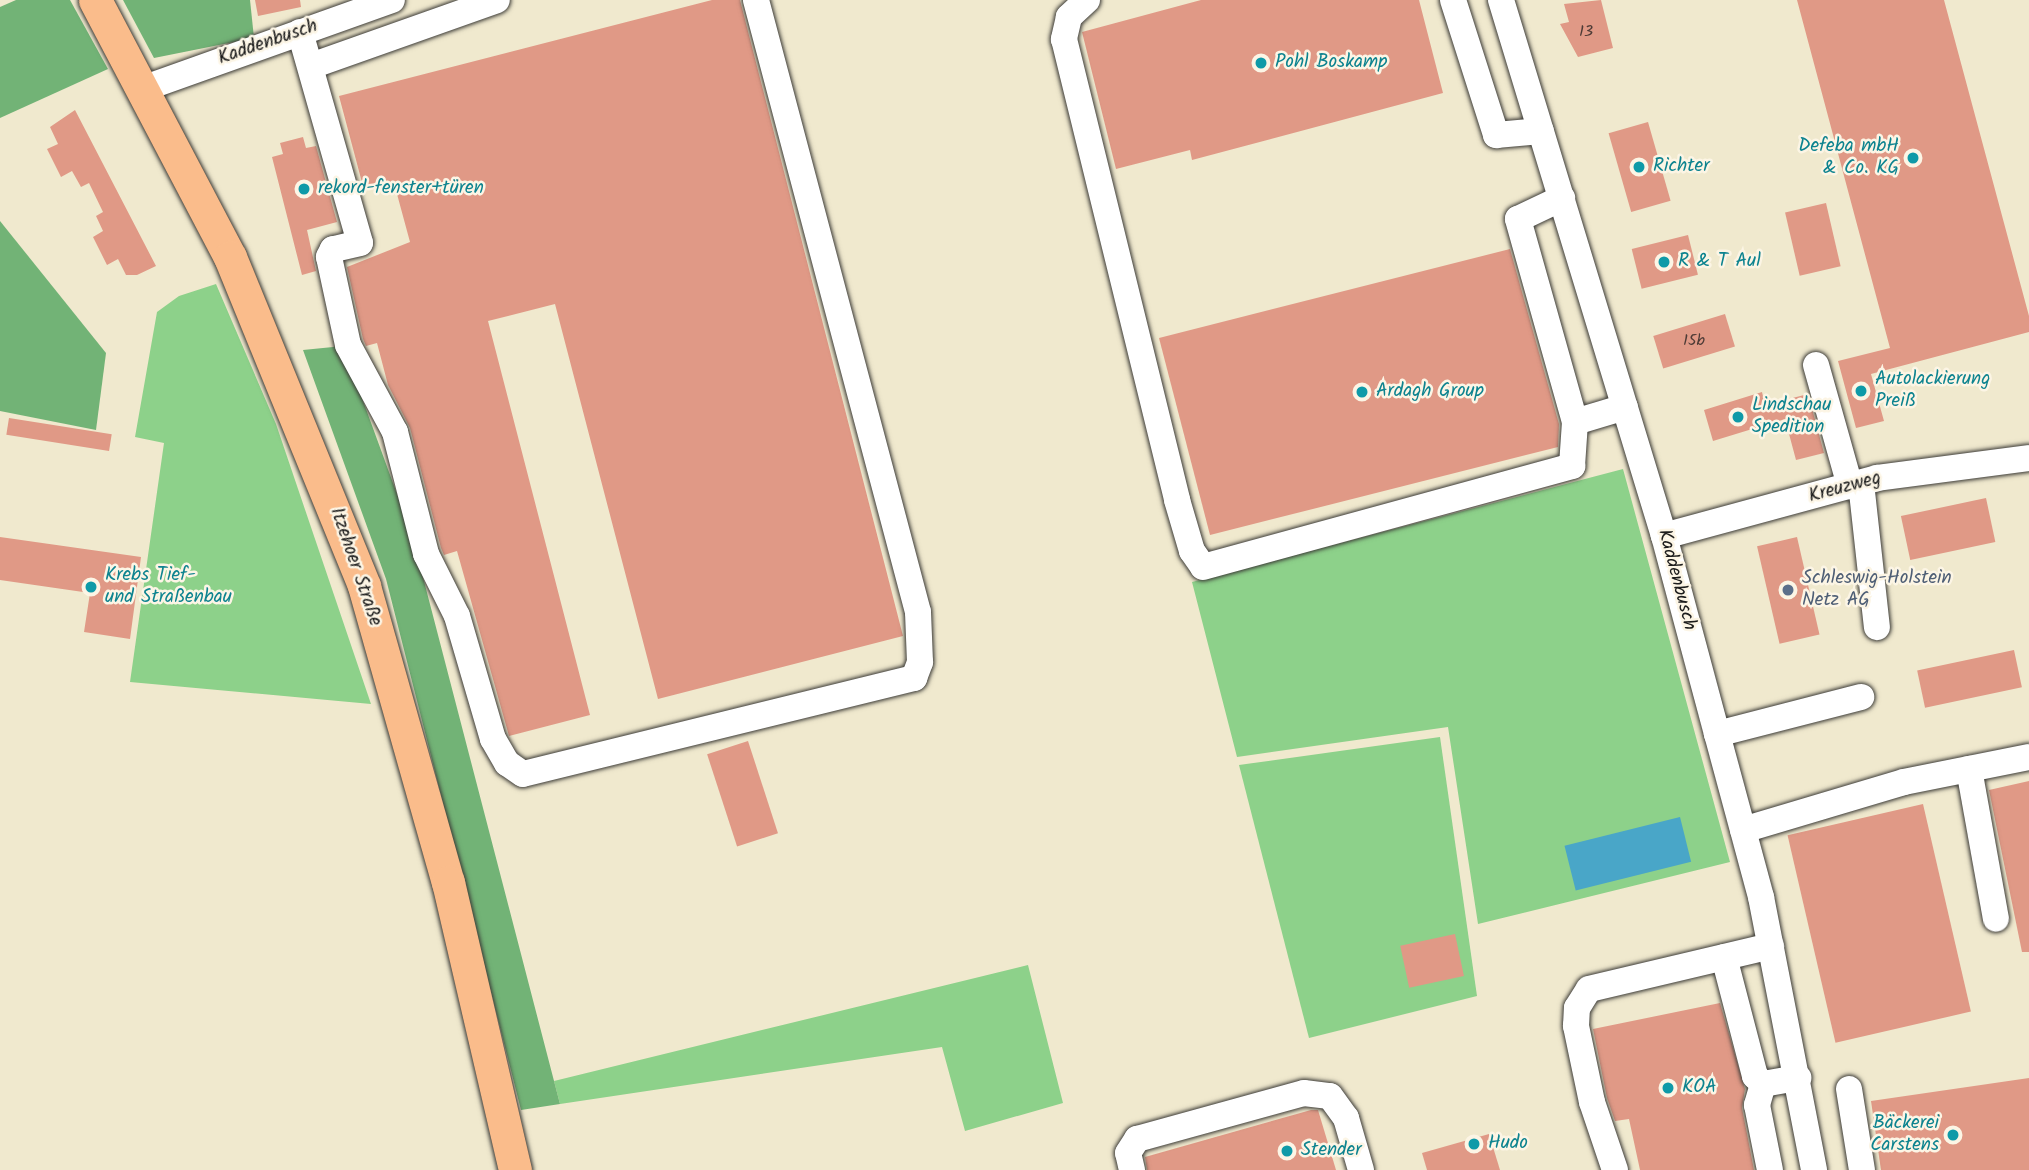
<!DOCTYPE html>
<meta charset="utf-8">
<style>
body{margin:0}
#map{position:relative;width:2029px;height:1170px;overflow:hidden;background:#f0e9ce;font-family:Kalam,sans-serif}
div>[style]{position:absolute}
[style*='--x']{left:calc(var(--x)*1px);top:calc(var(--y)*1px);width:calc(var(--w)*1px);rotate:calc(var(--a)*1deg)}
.green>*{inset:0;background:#8dd18a}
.forest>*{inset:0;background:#72b376}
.water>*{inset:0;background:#49a6c8;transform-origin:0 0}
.building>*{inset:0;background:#e09986;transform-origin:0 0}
.roads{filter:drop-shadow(0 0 2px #3c3b37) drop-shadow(0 0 2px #3c3b37)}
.minor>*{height:26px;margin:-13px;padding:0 13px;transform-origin:13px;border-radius:13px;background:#fff}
.major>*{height:33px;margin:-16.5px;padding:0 16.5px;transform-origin:16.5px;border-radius:16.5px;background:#fabc8b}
.dots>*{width:19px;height:19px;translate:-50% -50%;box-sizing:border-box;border:4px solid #fcf5e5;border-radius:50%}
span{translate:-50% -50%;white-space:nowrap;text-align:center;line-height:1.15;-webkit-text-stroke:5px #fcf5e5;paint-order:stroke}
.number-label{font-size:16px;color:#4d3b36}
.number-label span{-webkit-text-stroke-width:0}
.street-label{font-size:19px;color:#1c1c1c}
.culture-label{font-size:19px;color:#0d838f}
.left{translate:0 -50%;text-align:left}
.right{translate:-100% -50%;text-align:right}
.service-label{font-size:19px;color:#4e5e75}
</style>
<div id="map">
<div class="green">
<i style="clip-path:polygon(216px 284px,276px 424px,371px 704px,130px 682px,164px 443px,135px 437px,157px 312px,179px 296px)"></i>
<i style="clip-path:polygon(1623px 469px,1730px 862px,1478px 924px,1448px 727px,1237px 757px,1192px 582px)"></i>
<i style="clip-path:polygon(1440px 737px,1477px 996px,1309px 1038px,1239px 765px)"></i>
<i style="clip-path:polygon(1028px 965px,1063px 1103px,965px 1131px,942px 1047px,560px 1104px,554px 1081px)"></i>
</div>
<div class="forest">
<i style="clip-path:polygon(16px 0,70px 0,108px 69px,0 118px,0 7px)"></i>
<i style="clip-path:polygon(123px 0,250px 0,254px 38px,154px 58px)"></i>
<i style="clip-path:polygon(0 221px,106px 353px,96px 430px,0 411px)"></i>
<i style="clip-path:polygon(343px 346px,412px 535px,560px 1104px,521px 1110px,386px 579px,303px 350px)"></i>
</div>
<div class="water">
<i style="left:1680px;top:817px;width:46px;height:119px;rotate:76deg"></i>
</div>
<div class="building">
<i style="clip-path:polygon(255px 0,300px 0,301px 7px,258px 16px)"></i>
<i style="clip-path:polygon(712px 0,740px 0,903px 636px,658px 699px,555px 304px,488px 321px,590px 715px,509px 736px,457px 551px,444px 555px,441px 548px,410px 428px,388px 385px,377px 343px,366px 346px,363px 339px,347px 267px,410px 242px,394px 183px,364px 190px,339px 96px)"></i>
<i style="clip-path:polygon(1201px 0,1419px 0,1443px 93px,1192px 160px,1190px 150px,1116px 169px,1082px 32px)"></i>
<i style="clip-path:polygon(1601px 0,1613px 48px,1578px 57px,1560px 24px,1569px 22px,1564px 4px)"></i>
<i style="clip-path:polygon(1797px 0,1944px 0,2029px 316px,2029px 332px,1871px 374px,1884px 421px,1856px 428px,1838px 361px,1890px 348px)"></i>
<i style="clip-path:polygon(75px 110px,156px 266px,137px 275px,126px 275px,118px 259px,107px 265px,93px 237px,103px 231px,96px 216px,103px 212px,89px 183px,81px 187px,72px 171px,61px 177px,47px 149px,58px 144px,50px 127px)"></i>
<i style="left:1648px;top:122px;width:82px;height:41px;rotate:74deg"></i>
<i style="clip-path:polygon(303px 137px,306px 148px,316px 146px,337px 222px,307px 230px,316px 271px,302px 275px,272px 157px,283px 154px,280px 143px)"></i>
<i style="left:1826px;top:203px;width:65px;height:42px;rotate:77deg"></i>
<i style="left:1688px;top:235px;width:41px;height:58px;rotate:76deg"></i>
<i style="clip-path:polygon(1510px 249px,1559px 424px,1558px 447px,1210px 535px,1159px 338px)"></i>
<i style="left:1725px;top:314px;width:34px;height:75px;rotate:73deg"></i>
<i style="clip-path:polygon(1762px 392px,1765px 405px,1808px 394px,1824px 453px,1796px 460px,1785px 419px,1713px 441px,1704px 410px)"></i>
<i style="left:9px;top:418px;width:104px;height:17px;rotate:9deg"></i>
<i style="left:1986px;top:498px;width:45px;height:87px;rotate:78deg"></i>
<i style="clip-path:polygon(0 537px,141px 557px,130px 639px,84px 632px,90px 593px,0 580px)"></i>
<i style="left:1797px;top:537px;width:100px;height:41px;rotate:77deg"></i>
<i style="left:2014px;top:650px;width:38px;height:99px;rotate:78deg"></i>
<i style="left:748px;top:741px;width:97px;height:43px;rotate:72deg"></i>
<i style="clip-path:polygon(2029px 781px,2029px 952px,2022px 952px,1989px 790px)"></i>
<i style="left:1923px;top:804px;width:213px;height:139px;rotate:77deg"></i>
<i style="left:1455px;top:934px;width:43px;height:56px;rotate:78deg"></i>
<i style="clip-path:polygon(1720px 1003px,1745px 1089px,1742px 1108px,1754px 1170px,1640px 1170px,1629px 1119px,1615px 1121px,1607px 1098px,1593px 1029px)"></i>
<i style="clip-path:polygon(2029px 1078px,2029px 1170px,1881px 1170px,1871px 1101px)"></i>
<i style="clip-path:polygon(1311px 1110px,1318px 1110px,1336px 1170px,1147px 1170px,1145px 1157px)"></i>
<i style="clip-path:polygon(1489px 1134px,1500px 1170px,1427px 1170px,1422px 1153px)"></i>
</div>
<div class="roads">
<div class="minor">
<i style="--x:1087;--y:0;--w:25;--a:137"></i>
<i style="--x:1069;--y:17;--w:23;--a:103"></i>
<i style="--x:1064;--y:39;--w:475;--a:76.2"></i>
<i style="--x:1177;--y:500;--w:53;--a:73.6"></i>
<i style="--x:1192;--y:551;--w:19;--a:55"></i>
<i style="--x:1203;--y:567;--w:383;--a:-15.3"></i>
<i style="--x:1572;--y:466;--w:44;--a:-86.1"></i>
<i style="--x:1575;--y:422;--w:211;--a:-105.7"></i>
<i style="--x:1518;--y:219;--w:49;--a:-25.5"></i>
<i style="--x:1453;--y:0;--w:142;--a:72.3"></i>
<i style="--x:1496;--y:135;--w:45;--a:-5.1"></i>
<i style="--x:1501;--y:0;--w:560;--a:73.09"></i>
<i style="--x:1664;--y:536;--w:205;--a:75"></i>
<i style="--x:1717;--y:734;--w:169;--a:74.9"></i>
<i style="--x:1761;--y:897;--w:278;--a:79"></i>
<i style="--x:300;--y:32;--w:219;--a:74.1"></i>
<i style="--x:360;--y:243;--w:28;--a:167"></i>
<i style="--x:333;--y:249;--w:9;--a:117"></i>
<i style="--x:329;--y:257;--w:90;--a:77.8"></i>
<i style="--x:348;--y:345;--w:99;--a:61.6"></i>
<i style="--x:395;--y:432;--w:126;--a:75.7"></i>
<i style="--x:426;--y:554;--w:69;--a:63.4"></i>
<i style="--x:457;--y:616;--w:128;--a:73.7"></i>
<i style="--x:493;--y:739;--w:28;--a:60"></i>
<i style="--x:507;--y:763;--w:19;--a:35"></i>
<i style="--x:523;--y:774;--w:403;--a:-13.8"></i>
<i style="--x:914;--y:678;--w:17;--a:-69"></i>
<i style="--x:920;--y:662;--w:50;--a:-92.3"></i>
<i style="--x:918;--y:612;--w:633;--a:-104.83"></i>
<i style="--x:311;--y:66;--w:197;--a:-19.5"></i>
<i style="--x:145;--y:88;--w:262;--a:-19.6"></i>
<i style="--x:1816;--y:365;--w:126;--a:74.3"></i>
<i style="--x:1575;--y:422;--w:52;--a:-16.7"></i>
<i style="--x:1861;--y:483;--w:145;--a:83.7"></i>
<i style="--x:1664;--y:536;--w:221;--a:-15.2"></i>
<i style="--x:1877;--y:478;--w:153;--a:-7.5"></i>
<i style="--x:1717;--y:734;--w:149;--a:-14.4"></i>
<i style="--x:1969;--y:769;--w:152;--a:79.8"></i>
<i style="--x:1743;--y:830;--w:168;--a:-16.6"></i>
<i style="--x:1904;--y:782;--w:127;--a:-11.3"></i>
<i style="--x:1724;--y:957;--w:123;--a:75.4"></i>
<i style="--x:1755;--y:1076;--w:11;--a:45"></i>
<i style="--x:1763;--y:1084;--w:36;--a:-10"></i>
<i style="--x:1763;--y:1084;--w:22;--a:106"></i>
<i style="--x:1757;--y:1105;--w:66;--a:78.7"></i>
<i style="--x:1849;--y:1089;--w:82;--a:80.9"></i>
<i style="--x:1132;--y:1170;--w:17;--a:-103"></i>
<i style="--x:1128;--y:1153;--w:17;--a:-57"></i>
<i style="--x:1137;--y:1139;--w:173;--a:-15.4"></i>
<i style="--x:1304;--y:1093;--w:26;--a:7"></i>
<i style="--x:1330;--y:1096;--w:27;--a:54"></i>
<i style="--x:1346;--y:1118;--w:54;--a:73.9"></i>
<i style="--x:1615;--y:1170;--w:72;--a:-108.7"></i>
<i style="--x:1592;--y:1102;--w:78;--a:-101.9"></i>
<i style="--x:1576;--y:1026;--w:18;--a:-87"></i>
<i style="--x:1577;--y:1008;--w:22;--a:-58"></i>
<i style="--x:1589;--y:989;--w:187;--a:-13.3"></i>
</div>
<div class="major">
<i style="--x:95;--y:0;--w:290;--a:62.3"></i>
<i style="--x:230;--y:257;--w:355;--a:67.8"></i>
<i style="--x:364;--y:586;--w:308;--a:74.2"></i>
<i style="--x:448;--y:882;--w:296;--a:76.9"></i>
</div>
</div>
<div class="dots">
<i style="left:1261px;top:63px;background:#0f9aa8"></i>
<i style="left:1913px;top:158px;background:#0f9aa8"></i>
<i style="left:1639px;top:167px;background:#0f9aa8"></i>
<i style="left:304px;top:189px;background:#0f9aa8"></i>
<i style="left:1664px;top:262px;background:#0f9aa8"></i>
<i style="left:1861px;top:391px;background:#0f9aa8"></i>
<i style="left:1362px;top:392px;background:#0f9aa8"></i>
<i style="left:1738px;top:417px;background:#0f9aa8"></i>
<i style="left:91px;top:587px;background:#0f9aa8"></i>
<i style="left:1788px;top:590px;background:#5c6f8a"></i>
<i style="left:1668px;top:1088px;background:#0f9aa8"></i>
<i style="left:1953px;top:1135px;background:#0f9aa8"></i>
<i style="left:1474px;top:1144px;background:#0f9aa8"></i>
<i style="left:1287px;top:1151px;background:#0f9aa8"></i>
</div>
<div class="number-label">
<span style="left:1586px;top:32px">13</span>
<span style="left:1694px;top:341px">15b</span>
</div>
<div class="street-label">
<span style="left:268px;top:43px;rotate:-19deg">Kaddenbusch</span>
<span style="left:1845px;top:488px;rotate:-15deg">Kreuzweg</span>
<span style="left:355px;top:567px;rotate:71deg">Itzehoer Straße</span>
<span style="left:1676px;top:580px;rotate:75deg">Kaddenbusch</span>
</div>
<div class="culture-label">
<span class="left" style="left:1275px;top:63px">Pohl Boskamp</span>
<span class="right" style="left:1899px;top:158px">Defeba mbH<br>&amp; Co. KG</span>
<span class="left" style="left:1653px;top:167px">Richter</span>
<span class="left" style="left:318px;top:189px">rekord-fenster+türen</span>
<span class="left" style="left:1678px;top:262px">R &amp; T Aul</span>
<span class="left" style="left:1875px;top:391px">Autolackierung<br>Preiß</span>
<span class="left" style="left:1376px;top:392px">Ardagh Group</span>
<span class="left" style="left:1752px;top:417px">Lindschau<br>Spedition</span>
<span class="left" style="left:105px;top:587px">Krebs Tief-<br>und Straßenbau</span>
<span class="left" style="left:1682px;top:1088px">KOA</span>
<span class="right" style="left:1939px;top:1135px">Bäckerei<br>Carstens</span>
<span class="left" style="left:1488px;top:1144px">Hudo</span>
<span class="left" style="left:1301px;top:1151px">Stender</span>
</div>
<div class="service-label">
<span class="left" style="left:1802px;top:590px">Schleswig-Holstein<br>Netz AG</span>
</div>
</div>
